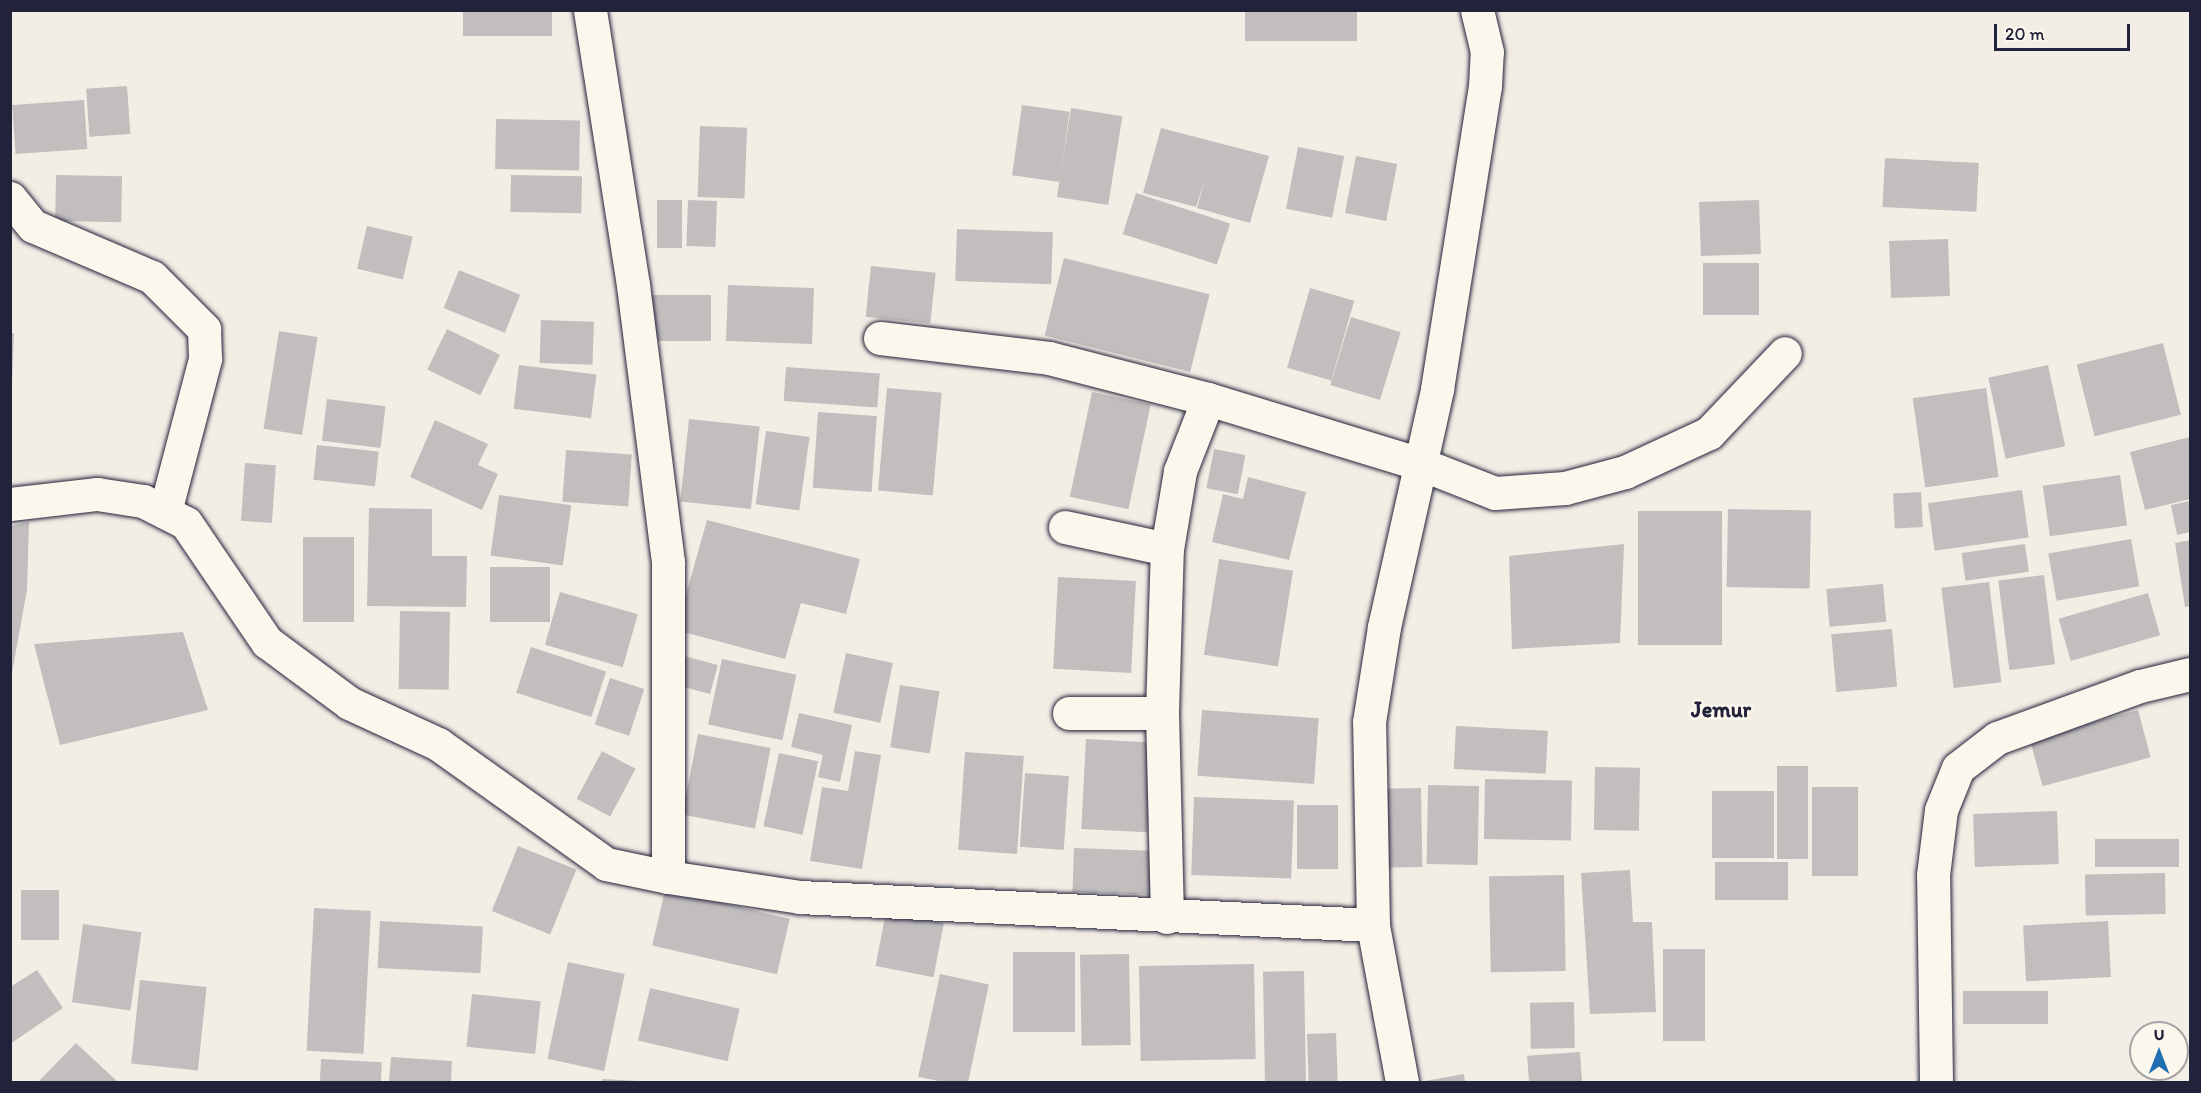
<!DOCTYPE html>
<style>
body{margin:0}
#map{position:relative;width:2201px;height:1093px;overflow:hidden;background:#f2eee5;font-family:Itim,sans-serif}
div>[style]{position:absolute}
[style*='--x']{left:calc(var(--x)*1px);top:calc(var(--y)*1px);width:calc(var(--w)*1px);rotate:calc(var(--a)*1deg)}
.building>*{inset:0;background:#c2bebe;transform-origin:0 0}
.roads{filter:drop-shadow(0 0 2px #22223b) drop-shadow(0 0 2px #22223b)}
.street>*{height:33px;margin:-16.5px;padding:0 16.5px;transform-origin:16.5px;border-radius:16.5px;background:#fbf7ec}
.secondary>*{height:33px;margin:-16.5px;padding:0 16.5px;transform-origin:16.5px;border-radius:16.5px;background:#fbf7ec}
span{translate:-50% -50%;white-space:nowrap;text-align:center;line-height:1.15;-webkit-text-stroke:5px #fbf7ec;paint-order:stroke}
.quarter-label{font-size:22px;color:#22223b;font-weight:700}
.frame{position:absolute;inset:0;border:12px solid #22223b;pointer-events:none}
.north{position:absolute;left:2129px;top:1021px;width:60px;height:60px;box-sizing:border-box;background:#fbf7ec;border:2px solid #a4a2a5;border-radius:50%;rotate:0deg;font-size:16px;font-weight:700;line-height:24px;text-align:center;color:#22223b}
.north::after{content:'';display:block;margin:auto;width:21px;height:27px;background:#1f6fb2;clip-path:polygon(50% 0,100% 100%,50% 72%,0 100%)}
.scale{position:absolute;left:1994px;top:24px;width:136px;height:27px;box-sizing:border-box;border:3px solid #22223b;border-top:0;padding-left:8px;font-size:18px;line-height:21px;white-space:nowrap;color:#22223b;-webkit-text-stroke:4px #fbf7ec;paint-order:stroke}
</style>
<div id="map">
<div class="building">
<i style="left:463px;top:10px;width:89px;height:26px"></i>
<i style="left:1245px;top:10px;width:112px;height:31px"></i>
<i style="left:127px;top:86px;width:48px;height:41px;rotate:86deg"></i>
<i style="left:84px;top:100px;width:49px;height:72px;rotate:86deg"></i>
<i style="left:1022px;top:105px;width:48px;height:71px;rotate:8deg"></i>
<i style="left:1071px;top:108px;width:52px;height:90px;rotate:9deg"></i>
<i style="left:496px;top:119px;width:84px;height:50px;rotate:1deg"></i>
<i style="left:700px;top:126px;width:47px;height:71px;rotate:2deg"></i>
<i style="clip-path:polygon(1161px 128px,1269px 156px,1250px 223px,1197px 208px,1205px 179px,1196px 207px,1143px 193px)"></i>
<i style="left:1298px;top:147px;width:47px;height:63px;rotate:11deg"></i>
<i style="left:1356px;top:156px;width:42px;height:58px;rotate:11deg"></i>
<i style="left:1885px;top:158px;width:94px;height:49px;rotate:3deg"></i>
<i style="left:56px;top:175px;width:66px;height:46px;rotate:1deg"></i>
<i style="left:511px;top:175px;width:71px;height:37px;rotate:1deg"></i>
<i style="left:1136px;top:193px;width:99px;height:43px;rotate:18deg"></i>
<i style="left:657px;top:200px;width:25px;height:48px"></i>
<i style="left:688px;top:200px;width:29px;height:46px;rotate:2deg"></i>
<i style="left:1759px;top:200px;width:54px;height:60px;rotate:88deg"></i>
<i style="left:367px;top:226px;width:47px;height:44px;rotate:13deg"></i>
<i style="left:957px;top:229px;width:96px;height:52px;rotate:2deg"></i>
<i style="left:1948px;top:239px;width:57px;height:59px;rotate:88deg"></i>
<i style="left:1064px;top:258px;width:150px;height:80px;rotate:14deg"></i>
<i style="left:1703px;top:263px;width:56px;height:52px"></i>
<i style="left:871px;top:266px;width:65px;height:51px;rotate:6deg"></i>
<i style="left:459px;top:270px;width:66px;height:41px;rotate:22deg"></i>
<i style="left:728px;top:285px;width:86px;height:56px;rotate:2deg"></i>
<i style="left:1310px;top:288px;width:46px;height:83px;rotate:16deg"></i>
<i style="left:647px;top:295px;width:64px;height:46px"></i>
<i style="left:1351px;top:317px;width:52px;height:71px;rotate:17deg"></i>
<i style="left:541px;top:320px;width:53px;height:43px;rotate:2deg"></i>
<i style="left:447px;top:329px;width:59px;height:45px;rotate:26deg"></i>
<i style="left:279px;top:331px;width:39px;height:99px;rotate:9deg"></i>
<i style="clip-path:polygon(10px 333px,14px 333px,12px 385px,10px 385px)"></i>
<i style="left:2163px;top:343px;width:74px;height:89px;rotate:76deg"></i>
<i style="left:519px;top:365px;width:78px;height:44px;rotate:7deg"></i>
<i style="left:2048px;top:365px;width:83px;height:61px;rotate:78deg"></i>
<i style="left:786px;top:367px;width:94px;height:34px;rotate:4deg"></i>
<i style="left:887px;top:388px;width:55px;height:103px;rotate:5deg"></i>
<i style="left:1986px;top:388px;width:90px;height:74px;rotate:82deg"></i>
<i style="left:1092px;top:392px;width:60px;height:107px;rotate:12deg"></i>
<i style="left:327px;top:399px;width:59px;height:42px;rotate:7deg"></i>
<i style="left:818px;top:412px;width:59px;height:76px;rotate:4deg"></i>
<i style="left:689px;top:419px;width:71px;height:83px;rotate:6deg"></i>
<i style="clip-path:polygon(435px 420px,488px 444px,478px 465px,498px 474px,482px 510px,410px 477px)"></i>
<i style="left:766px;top:431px;width:44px;height:74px;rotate:8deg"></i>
<i style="clip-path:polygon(2190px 437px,2190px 499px,2145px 510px,2130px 452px)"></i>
<i style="left:317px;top:445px;width:62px;height:35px;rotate:6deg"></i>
<i style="left:1214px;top:449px;width:32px;height:40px;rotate:11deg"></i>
<i style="left:566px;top:450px;width:66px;height:52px;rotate:4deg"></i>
<i style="left:245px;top:463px;width:31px;height:58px;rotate:4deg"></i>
<i style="left:2120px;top:475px;width:51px;height:78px;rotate:82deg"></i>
<i style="clip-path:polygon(1248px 477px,1306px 492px,1289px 560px,1212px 542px,1223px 494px,1243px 499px)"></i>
<i style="left:2022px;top:490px;width:48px;height:95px;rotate:82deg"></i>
<i style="left:1921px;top:492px;width:35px;height:28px;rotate:87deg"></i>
<i style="left:499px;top:495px;width:73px;height:61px;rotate:8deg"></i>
<i style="clip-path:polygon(2190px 501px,2190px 532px,2177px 535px,2171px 505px)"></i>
<i style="clip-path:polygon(369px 508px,432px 509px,432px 556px,467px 556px,466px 607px,367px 606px)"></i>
<i style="left:1728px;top:509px;width:83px;height:78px;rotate:1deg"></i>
<i style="left:1722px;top:511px;width:134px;height:84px;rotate:90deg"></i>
<i style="clip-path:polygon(707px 520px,860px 559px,846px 614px,801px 603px,785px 659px,676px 630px)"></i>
<i style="clip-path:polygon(29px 522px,27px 590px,10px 684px,10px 526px)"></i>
<i style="left:303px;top:537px;width:51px;height:85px"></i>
<i style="left:2131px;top:539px;width:48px;height:84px;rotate:80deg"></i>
<i style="clip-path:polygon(2190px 540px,2190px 606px,2185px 607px,2175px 543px)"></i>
<i style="clip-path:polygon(1624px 544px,1620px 643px,1512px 649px,1509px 556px)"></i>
<i style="left:2025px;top:544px;width:28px;height:64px;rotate:82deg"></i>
<i style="left:1219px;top:559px;width:75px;height:97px;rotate:9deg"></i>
<i style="left:490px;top:567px;width:60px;height:55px"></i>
<i style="left:2044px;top:575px;width:90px;height:46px;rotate:83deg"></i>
<i style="left:1058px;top:577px;width:78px;height:92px;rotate:3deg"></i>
<i style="left:1989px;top:582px;width:101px;height:48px;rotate:83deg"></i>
<i style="left:1883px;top:584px;width:38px;height:57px;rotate:85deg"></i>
<i style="left:560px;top:592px;width:81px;height:55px;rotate:16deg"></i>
<i style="left:2148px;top:593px;width:44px;height:93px;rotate:74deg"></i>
<i style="left:400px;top:611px;width:50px;height:78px;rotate:1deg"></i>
<i style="left:1892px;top:629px;width:58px;height:61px;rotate:85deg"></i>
<i style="clip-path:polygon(183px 632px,208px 710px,60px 745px,34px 644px)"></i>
<i style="left:531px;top:647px;width:79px;height:48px;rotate:18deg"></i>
<i style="left:846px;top:653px;width:48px;height:61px;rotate:12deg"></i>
<i style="left:684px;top:656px;width:35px;height:30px;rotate:15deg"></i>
<i style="left:722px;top:659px;width:76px;height:67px;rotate:12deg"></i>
<i style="left:610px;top:678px;width:36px;height:49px;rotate:18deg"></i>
<i style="left:900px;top:685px;width:40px;height:63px;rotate:9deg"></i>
<i style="left:1202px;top:710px;width:117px;height:66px;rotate:4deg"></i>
<i style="left:2138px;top:710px;width:49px;height:112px;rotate:75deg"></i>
<i style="clip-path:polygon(799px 713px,852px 725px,840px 782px,818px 777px,823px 755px,791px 747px)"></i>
<i style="left:1456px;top:726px;width:92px;height:43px;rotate:3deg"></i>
<i style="left:698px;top:734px;width:74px;height:82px;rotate:11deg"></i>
<i style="left:1086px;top:739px;width:66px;height:90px;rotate:3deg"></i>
<i style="left:602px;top:751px;width:38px;height:54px;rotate:28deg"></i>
<i style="clip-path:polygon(855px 751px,881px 755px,862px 869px,810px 861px,822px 787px,848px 791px)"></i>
<i style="left:965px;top:752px;width:59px;height:98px;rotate:4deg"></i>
<i style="left:779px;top:753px;width:40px;height:75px;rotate:12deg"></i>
<i style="left:1777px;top:766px;width:31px;height:93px"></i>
<i style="left:1595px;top:767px;width:45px;height:63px;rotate:1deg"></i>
<i style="left:1025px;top:773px;width:44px;height:74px;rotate:4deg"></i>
<i style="left:1485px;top:779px;width:87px;height:60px;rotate:1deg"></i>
<i style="left:1428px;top:785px;width:51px;height:79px;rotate:1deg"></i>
<i style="left:1812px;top:787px;width:46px;height:89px"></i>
<i style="left:1421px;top:788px;width:79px;height:45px;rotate:89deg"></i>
<i style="left:1712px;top:791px;width:62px;height:67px"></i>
<i style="left:1194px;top:797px;width:100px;height:78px;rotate:2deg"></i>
<i style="left:1297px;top:805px;width:41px;height:64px"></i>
<i style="left:2057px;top:811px;width:53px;height:84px;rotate:88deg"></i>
<i style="left:2179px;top:839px;width:28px;height:84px;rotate:90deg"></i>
<i style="left:518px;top:846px;width:63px;height:70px;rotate:22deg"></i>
<i style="left:1074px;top:848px;width:79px;height:44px;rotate:2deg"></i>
<i style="left:1788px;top:862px;width:38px;height:73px;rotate:90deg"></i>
<i style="clip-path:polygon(1630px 870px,1633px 922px,1652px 922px,1656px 1012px,1590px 1014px,1581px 873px)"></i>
<i style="left:2165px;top:873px;width:41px;height:80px;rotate:89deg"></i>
<i style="left:1564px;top:875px;width:96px;height:75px;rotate:89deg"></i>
<i style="left:21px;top:890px;width:38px;height:50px"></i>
<i style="left:665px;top:890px;width:128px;height:57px;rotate:13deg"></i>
<i style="left:314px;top:908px;width:57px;height:143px;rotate:3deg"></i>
<i style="left:886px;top:912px;width:59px;height:55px;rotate:11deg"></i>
<i style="left:380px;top:921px;width:103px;height:47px;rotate:3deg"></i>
<i style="left:2108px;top:921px;width:56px;height:85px;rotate:87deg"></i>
<i style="left:83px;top:924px;width:59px;height:79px;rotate:8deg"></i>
<i style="left:1663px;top:949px;width:42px;height:92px"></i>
<i style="left:1013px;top:952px;width:62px;height:80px"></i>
<i style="left:1129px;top:954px;width:91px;height:49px;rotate:89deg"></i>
<i style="left:568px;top:962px;width:58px;height:99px;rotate:12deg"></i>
<i style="left:1254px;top:964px;width:95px;height:115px;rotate:89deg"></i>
<i style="clip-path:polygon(37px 970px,63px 1008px,10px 1044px,10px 987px)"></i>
<i style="left:1304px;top:971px;width:111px;height:41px;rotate:89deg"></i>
<i style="left:940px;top:974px;width:50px;height:105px;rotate:12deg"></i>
<i style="left:140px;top:980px;width:67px;height:84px;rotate:6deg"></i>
<i style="left:650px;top:988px;width:92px;height:54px;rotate:13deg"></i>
<i style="left:2048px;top:991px;width:33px;height:85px;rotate:90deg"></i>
<i style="left:472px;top:994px;width:69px;height:53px;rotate:6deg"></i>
<i style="left:1574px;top:1002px;width:46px;height:44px;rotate:89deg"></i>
<i style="left:1336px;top:1033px;width:49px;height:29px;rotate:88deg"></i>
<i style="clip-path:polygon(76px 1043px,118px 1082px,38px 1082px)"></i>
<i style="left:1580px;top:1052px;width:30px;height:53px;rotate:86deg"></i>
<i style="clip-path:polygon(391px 1057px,452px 1061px,451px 1082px,389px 1082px)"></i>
<i style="left:321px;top:1059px;width:61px;height:23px;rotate:3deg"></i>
<i style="clip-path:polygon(1464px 1074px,1465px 1082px,1426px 1082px,1425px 1081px)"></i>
<i style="clip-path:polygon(602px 1079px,639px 1081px,639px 1082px,602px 1082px)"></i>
</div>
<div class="roads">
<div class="street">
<i style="--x:10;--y:198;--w:36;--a:51"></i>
<i style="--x:33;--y:226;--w:129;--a:23.2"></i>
<i style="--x:152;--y:277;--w:74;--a:45"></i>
<i style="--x:204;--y:329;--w:30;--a:88"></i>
<i style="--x:205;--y:359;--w:158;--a:104.7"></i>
<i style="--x:880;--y:338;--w:170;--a:6.7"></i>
<i style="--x:1049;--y:358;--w:164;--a:14.5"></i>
<i style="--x:1208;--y:399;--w:223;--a:17"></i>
<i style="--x:1421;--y:464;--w:79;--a:21.4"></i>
<i style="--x:1495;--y:493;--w:70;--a:-4.1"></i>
<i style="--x:1565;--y:488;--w:62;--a:-14.9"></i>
<i style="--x:1625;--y:472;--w:93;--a:-24.9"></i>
<i style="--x:1709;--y:433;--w:110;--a:-46.5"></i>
<i style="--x:10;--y:504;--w:88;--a:-6.6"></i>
<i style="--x:97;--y:494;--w:47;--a:8.7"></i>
<i style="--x:143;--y:501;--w:48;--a:27.1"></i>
<i style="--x:186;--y:523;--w:144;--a:55.8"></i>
<i style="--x:267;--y:642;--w:102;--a:36.6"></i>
<i style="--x:349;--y:703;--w:98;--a:24.7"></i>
<i style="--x:438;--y:744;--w:206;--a:35.5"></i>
<i style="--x:606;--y:864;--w:63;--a:11.8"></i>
<i style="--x:668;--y:877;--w:315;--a:-90"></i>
<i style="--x:668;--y:562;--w:279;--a:-97.2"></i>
<i style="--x:633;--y:285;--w:278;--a:-98.9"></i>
<i style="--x:1065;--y:527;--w:104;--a:12.2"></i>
<i style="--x:1069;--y:713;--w:93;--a:0"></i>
<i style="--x:668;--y:877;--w:134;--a:8.6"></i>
<i style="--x:800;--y:897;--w:574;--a:2.8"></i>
<i style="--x:1167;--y:917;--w:204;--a:-91.4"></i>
<i style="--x:1162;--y:713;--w:164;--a:-88.3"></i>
<i style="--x:1167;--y:549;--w:79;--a:-80.5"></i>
<i style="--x:1180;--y:471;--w:77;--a:-68.7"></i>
<i style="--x:1402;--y:1082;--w:160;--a:-100.5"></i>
<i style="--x:1373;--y:925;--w:203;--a:-91.1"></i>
<i style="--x:1369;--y:722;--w:96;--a:-81"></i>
<i style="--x:1384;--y:627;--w:244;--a:-77.4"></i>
<i style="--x:1437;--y:389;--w:307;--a:-81"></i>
<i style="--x:1485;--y:86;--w:34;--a:-87"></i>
<i style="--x:1487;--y:52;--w:43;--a:-103.4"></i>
</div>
<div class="secondary">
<i style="--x:1936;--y:1082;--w:207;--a:-90.8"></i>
<i style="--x:1933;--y:875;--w:65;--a:-83"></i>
<i style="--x:1941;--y:810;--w:45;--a:-68"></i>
<i style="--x:1958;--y:768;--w:49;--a:-37.6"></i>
<i style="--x:1997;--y:738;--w:152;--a:-20"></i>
<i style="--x:2140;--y:686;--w:51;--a:-13.5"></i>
</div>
</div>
<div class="quarter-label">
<span style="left:1721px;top:710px">Jemur</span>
</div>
<div class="frame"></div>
<div class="north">U</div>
<div class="scale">20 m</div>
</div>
